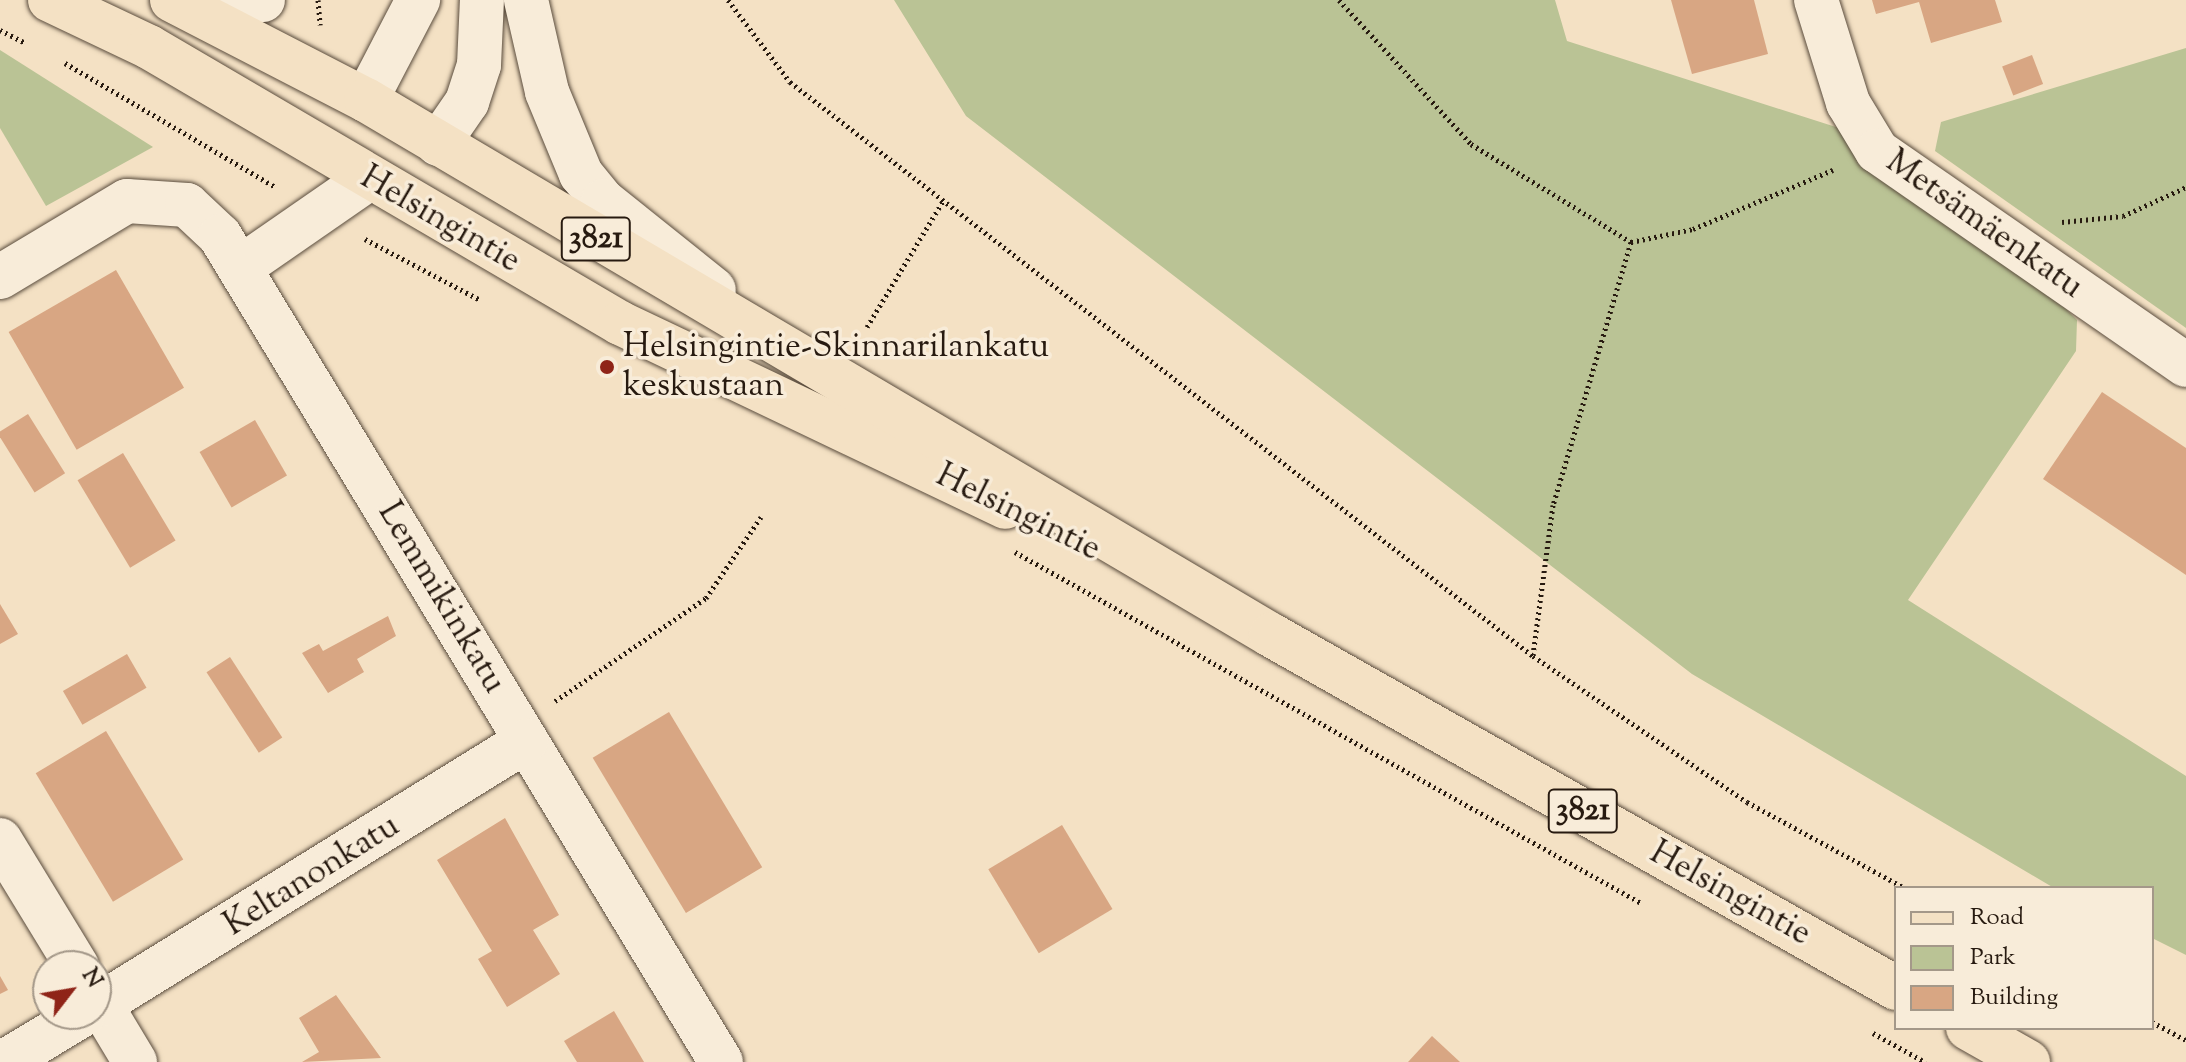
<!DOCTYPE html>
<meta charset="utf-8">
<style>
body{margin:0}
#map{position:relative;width:2186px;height:1062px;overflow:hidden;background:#f4e1c4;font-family:"Sorts Mill Goudy",serif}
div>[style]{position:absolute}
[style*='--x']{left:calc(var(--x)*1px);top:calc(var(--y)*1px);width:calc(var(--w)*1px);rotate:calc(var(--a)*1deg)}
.green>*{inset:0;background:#bac395}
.building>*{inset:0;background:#d8a683;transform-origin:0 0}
.path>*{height:5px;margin-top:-2.5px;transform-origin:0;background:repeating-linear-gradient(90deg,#271a10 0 2px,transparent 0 6px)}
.roads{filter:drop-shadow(0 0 2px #5a4c3d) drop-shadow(0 0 2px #5a4c3d)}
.minor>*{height:44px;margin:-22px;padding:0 22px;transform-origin:22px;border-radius:22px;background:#f8ecd9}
.secondary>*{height:44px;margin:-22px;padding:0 22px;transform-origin:22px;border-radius:22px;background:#f8ecd9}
.primary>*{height:44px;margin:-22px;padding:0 22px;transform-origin:22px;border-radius:22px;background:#f4e1c4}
.dots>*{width:22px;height:22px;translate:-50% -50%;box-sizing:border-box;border:4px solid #f8ecd9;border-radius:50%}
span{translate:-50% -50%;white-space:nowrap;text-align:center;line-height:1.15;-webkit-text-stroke:7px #f8ecd9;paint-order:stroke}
.shield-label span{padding:2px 6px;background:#f8ecd9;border:2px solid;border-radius:6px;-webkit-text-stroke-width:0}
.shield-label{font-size:32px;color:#271a10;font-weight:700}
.street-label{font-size:34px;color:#271a10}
.poi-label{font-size:34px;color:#271a10}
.left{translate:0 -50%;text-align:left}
.legend{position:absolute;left:1894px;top:886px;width:260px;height:144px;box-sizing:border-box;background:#f8ecd9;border:2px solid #a49889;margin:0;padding:10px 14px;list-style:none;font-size:24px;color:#271a10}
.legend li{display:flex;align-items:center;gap:16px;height:40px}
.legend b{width:40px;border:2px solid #a49889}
.north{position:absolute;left:32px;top:950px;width:80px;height:80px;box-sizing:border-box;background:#f8ecd9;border:2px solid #a49889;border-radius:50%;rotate:59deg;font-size:22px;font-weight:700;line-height:32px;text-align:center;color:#271a10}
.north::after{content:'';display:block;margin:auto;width:28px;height:36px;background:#8f2418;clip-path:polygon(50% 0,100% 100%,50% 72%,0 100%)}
</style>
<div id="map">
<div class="green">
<i style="clip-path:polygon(894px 0,1555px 0,1567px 41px,1864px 136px,1987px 230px,2077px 320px,2076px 351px,1908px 600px,2186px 776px,2186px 955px,2152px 938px,2152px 888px,2054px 888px,1692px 674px,966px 116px)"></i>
<i style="clip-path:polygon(2186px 48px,2186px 328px,1935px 151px,1941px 122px)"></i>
<i style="clip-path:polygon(0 51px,0 50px,153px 147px,46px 206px,0 128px)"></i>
</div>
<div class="building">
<i style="clip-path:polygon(1671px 0,1754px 0,1768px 54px,1692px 74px)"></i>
<i style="clip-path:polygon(1872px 0,1995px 0,2002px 22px,1931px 43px,1919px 2px,1876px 14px)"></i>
<i style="left:2032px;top:55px;width:31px;height:32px;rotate:69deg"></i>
<i style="left:116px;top:270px;width:136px;height:124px;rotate:60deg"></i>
<i style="clip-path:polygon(2102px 392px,2186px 448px,2186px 575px,2043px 479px)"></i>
<i style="left:28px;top:414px;width:70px;height:36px;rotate:58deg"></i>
<i style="left:255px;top:420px;width:64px;height:64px;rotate:60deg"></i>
<i style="left:123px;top:453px;width:102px;height:53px;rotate:59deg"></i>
<i style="clip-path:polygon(0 604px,18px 634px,0 644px)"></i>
<i style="clip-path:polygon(388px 616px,396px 636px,357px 659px,364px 672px,328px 693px,302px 653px,319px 644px,323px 651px)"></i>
<i style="left:127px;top:654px;width:39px;height:74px;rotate:60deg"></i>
<i style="left:230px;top:657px;width:96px;height:28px;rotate:57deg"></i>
<i style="left:669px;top:712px;width:181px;height:89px;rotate:59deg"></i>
<i style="left:106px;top:731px;width:150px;height:82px;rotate:59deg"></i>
<i style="clip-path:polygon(505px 818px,559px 915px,533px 930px,560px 974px,507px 1007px,478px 959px,492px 951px,437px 860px)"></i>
<i style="left:1062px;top:825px;width:98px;height:86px;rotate:59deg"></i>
<i style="clip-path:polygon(0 976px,8px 990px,0 994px)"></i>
<i style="clip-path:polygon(336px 995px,381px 1058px,302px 1062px,319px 1052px,299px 1018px)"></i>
<i style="clip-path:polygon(614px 1011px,644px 1062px,577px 1062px,564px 1041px)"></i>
<i style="clip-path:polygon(1432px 1036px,1460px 1062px,1408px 1062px)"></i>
</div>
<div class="path">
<i style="--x:318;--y:0;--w:25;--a:85"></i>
<i style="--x:728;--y:0;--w:103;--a:52.9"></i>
<i style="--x:790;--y:82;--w:939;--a:37.69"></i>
<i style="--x:1533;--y:656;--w:259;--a:34.3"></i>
<i style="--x:1747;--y:802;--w:180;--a:28.6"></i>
<i style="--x:1339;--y:0;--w:195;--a:47.5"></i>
<i style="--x:1471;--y:144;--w:188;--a:31.5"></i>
<i style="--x:1631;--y:242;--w:274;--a:106.5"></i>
<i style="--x:1553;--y:505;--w:151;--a:97.6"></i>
<i style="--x:0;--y:30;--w:27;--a:27"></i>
<i style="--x:65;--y:63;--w:243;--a:30.5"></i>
<i style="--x:2062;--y:222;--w:61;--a:-5.6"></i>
<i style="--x:2123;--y:216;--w:69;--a:-24.7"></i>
<i style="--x:365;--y:239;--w:130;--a:27.9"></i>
<i style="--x:1631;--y:242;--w:63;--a:-11.8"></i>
<i style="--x:1693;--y:229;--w:152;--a:-22.9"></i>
<i style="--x:867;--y:327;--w:147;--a:-58.9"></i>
<i style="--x:1015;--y:552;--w:718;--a:29.28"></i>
<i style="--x:555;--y:701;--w:183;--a:-34.3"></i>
<i style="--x:706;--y:598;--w:98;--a:-55.8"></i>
<i style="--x:2152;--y:1022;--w:38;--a:28"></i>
<i style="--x:1873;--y:1033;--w:60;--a:29.1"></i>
</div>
<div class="roads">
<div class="minor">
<i style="--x:1816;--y:0;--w:108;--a:72.7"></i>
<i style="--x:1848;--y:103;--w:56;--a:58.9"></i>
<i style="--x:1877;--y:151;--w:376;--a:34.7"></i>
<i style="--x:241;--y:267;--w:155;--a:-34.7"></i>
<i style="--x:0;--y:277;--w:148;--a:-30.9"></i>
<i style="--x:127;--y:201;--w:60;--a:3.8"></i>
<i style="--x:187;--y:205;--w:45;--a:43.2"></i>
<i style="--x:220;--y:236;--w:966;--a:58.76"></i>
<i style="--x:0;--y:840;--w:148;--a:58.6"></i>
<i style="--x:96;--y:997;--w:76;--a:59"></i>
<i style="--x:96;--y:1007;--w:506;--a:-31.74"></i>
<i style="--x:4;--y:1062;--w:93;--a:-31"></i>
</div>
<div class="secondary">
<i style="--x:526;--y:0;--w:94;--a:77.1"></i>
<i style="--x:547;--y:92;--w:89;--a:67.5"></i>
<i style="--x:581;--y:174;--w:35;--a:51"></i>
<i style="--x:603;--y:201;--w:142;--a:38.7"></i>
<i style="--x:179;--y:3;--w:84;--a:-2"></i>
<i style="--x:366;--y:100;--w:113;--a:-62.5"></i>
<i style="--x:438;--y:144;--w:51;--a:-55.4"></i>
<i style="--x:467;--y:102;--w:39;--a:-72"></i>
<i style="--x:479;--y:65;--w:65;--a:-87.4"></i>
</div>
<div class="primary">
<i style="--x:50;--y:0;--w:110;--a:25.4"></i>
<i style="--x:149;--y:47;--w:546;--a:30.37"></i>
<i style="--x:620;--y:323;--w:427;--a:25.5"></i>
<i style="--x:172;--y:0;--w:218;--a:27.3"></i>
<i style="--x:366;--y:100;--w:1051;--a:30.59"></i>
<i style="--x:1271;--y:635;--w:718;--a:29.46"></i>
<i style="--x:1968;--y:1028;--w:69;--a:29.5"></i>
</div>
</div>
<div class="dots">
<i style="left:607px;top:367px;background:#8f2418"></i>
</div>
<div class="shield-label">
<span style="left:596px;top:239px">3821</span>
<span style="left:1583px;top:811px">3821</span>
</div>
<div class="street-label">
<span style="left:440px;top:220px;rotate:30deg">Helsingintie</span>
<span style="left:1984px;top:225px;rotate:35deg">Metsämäenkatu</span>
<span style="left:1018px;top:513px;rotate:26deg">Helsingintie</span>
<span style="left:441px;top:598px;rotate:59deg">Lemmikinkatu</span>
<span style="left:312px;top:876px;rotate:-32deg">Keltanonkatu</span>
<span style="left:1730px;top:894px;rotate:29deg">Helsingintie</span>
</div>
<div class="poi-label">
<span class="left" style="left:623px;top:367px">Helsingintie-Skinnarilankatu<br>keskustaan</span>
</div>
<ul class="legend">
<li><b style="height:10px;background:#f4e1c4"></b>Road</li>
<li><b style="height:22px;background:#bac395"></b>Park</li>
<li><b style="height:22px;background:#d8a683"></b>Building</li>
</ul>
<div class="north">N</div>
</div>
